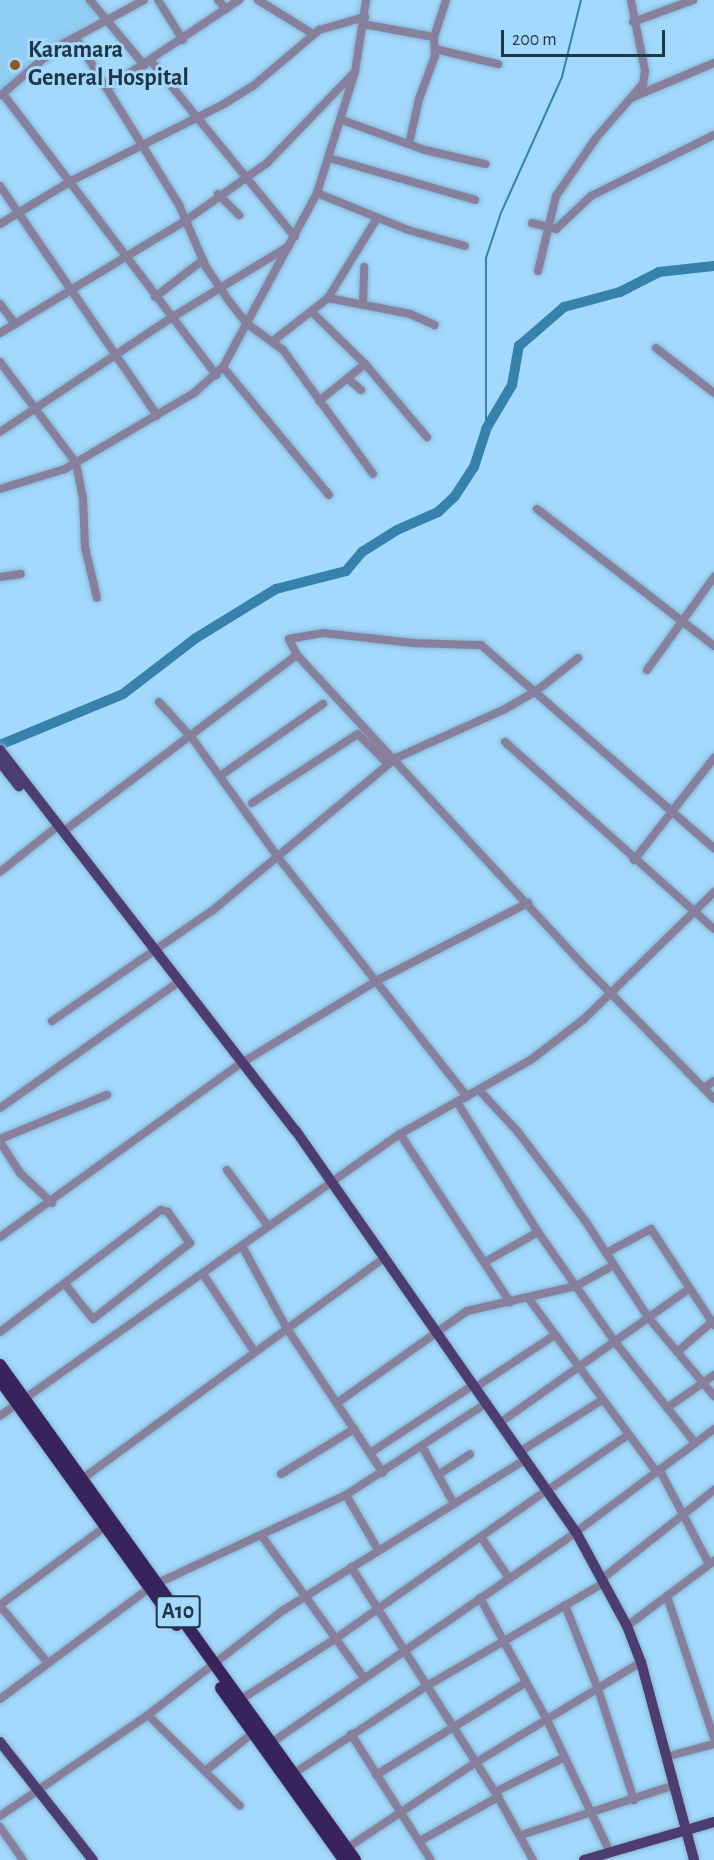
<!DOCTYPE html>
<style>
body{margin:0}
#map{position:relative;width:714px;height:1860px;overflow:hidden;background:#a3d9fc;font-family:"Alegreya Sans",sans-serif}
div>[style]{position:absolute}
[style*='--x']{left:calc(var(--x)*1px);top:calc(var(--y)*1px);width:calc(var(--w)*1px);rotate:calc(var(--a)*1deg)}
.built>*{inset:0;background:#90cef5}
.stream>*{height:1.5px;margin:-0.75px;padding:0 0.75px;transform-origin:0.75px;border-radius:0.75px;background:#3782ad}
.river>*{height:10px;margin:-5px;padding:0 5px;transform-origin:5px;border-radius:5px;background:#3782ad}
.roads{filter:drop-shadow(0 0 2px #86b5d4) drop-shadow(0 0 2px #86b5d4)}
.minor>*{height:8px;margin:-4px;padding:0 4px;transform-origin:4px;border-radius:4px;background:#87809d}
.major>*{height:10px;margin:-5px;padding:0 5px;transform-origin:5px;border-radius:5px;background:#4c3c6f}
.highway>*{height:12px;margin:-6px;padding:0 6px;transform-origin:6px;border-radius:6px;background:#38235d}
.dots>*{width:16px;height:16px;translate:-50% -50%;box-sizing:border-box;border:3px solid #a3d9fc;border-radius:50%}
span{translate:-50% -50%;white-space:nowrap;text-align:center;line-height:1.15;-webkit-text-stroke:6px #a3d9fc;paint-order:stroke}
.shield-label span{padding:2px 4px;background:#a3d9fc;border:2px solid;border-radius:4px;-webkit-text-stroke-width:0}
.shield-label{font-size:22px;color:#203644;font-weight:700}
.poi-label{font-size:24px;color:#203644;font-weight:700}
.left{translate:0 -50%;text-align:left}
.scale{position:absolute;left:501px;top:30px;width:164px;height:27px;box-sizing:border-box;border:3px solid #203644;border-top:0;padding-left:8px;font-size:18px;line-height:21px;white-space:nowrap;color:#203644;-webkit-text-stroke:4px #a3d9fc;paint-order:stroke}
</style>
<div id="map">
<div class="built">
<i style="clip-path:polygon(0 0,86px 0,96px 16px,0 90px)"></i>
</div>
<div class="stream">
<i style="--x:486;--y:429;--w:171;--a:-90"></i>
<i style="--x:486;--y:258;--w:47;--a:-71.6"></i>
<i style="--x:501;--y:213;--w:149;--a:-65.8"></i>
<i style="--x:562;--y:77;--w:79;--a:-76.1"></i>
</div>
<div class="river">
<i style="--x:0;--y:745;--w:133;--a:-22.5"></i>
<i style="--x:123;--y:694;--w:92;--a:-37.5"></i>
<i style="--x:196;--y:638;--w:94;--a:-31.5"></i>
<i style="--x:276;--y:589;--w:72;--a:-14.4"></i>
<i style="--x:346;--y:571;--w:25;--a:-50"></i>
<i style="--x:362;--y:552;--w:41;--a:-32.2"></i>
<i style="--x:397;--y:530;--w:45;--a:-23.7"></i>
<i style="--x:438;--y:512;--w:23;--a:-43"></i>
<i style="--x:455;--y:496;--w:35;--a:-57"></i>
<i style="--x:474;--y:467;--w:40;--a:-72"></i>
<i style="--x:486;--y:429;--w:51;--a:-59.4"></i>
<i style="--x:512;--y:385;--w:40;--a:-80"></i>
<i style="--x:519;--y:346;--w:60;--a:-40.9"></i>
<i style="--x:564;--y:307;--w:58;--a:-15"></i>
<i style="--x:620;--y:292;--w:44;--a:-27.1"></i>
<i style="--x:659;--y:272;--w:55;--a:-6.2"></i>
</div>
<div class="roads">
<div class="minor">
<i style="--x:90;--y:0;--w:85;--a:50.3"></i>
<i style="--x:158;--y:0;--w:47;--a:58"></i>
<i style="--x:218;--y:0;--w:12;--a:48"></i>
<i style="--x:258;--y:0;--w:65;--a:31.7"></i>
<i style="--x:633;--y:22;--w:64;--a:-20.1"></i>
<i style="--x:363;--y:24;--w:72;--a:10.4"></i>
<i style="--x:75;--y:37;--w:198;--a:58.2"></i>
<i style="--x:179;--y:205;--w:68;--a:66.5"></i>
<i style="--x:206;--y:267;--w:41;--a:55.9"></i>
<i style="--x:229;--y:301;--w:28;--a:52"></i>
<i style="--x:246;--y:323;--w:46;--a:36.1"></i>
<i style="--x:283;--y:350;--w:153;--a:54"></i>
<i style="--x:435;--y:49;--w:65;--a:13.4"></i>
<i style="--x:151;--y:61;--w:227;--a:50.7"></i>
<i style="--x:107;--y:88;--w:159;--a:-33.7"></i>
<i style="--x:3;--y:94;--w:353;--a:52.8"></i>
<i style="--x:1;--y:95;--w:74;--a:-40.6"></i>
<i style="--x:57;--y:47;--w:99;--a:-28.4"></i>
<i style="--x:631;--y:98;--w:90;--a:-22.9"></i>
<i style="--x:342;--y:120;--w:88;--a:19.9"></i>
<i style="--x:425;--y:150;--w:62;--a:13.1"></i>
<i style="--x:409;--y:144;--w:46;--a:-77.5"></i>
<i style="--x:419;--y:99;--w:46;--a:-69.6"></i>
<i style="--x:435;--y:56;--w:19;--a:-93"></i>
<i style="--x:434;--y:37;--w:39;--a:-72"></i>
<i style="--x:329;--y:158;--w:152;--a:16"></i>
<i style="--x:0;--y:186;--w:278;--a:55.6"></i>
<i style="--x:317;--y:193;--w:98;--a:22.1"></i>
<i style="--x:408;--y:230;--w:59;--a:15.7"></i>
<i style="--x:218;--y:194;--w:30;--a:45"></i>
<i style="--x:532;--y:223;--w:25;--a:14"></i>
<i style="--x:556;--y:229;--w:48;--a:-43.3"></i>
<i style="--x:591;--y:196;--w:137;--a:-26.4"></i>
<i style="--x:0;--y:224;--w:83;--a:-31.2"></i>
<i style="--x:71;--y:181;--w:171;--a:-26.7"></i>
<i style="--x:224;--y:104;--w:34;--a:-32"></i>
<i style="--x:253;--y:86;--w:87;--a:-40.3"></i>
<i style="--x:319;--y:30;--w:48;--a:-15.8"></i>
<i style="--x:538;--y:271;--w:77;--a:-76.5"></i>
<i style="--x:556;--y:196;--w:70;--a:-55.4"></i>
<i style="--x:596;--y:138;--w:72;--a:-49"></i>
<i style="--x:643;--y:84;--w:13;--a:-81"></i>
<i style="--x:645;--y:71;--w:72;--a:-101.2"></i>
<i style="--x:155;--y:297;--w:61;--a:-37.6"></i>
<i style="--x:328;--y:298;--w:84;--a:11"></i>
<i style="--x:410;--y:314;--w:27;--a:24"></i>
<i style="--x:363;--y:303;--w:36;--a:-88"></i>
<i style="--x:0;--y:304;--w:25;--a:53"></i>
<i style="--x:313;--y:313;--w:73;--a:44.4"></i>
<i style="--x:365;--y:364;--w:96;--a:49.7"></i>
<i style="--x:0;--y:333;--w:216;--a:-31.2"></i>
<i style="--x:185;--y:221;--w:100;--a:-35.3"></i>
<i style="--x:267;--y:163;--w:125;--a:-46"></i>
<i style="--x:273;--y:341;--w:70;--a:-38"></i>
<i style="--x:328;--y:298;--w:94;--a:-58.5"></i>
<i style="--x:656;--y:348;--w:73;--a:37.8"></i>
<i style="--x:0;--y:362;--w:126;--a:53"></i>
<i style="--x:76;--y:463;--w:37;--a:79"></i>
<i style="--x:83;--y:499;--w:48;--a:87.6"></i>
<i style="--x:85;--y:547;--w:52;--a:76.8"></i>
<i style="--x:223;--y:367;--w:166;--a:50.4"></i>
<i style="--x:348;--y:379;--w:17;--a:40"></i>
<i style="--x:319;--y:401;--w:59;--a:-38.8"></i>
<i style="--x:0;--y:432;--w:206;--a:-33.7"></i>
<i style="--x:171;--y:318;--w:138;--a:-31.4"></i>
<i style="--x:0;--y:489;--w:68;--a:-17.1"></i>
<i style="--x:65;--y:469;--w:150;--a:-30.5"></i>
<i style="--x:194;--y:393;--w:39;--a:-42"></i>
<i style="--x:223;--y:367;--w:198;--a:-61.6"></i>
<i style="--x:317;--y:193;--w:127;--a:-72.6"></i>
<i style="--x:355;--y:72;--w:73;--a:-81.3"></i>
<i style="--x:537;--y:509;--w:224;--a:37.7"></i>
<i style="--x:0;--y:577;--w:21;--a:-8"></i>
<i style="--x:297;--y:655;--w:422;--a:47.3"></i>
<i style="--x:583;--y:965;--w:187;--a:45.6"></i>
<i style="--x:647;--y:670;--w:115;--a:-54.2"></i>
<i style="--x:159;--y:702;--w:49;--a:47.5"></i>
<i style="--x:192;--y:738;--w:145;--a:54.2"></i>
<i style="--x:277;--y:856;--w:307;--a:51.7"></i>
<i style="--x:505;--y:742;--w:280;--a:41.8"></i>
<i style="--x:220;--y:776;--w:126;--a:-35"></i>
<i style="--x:252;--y:803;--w:126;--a:-33.1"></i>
<i style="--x:358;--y:734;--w:42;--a:45"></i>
<i style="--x:64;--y:831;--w:292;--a:-37.1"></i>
<i style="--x:297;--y:655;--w:18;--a:-117"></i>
<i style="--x:289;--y:639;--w:35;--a:-10"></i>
<i style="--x:323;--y:633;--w:91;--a:6.3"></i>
<i style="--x:413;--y:643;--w:68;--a:1.7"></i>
<i style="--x:481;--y:645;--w:309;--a:41.1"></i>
<i style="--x:634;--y:860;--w:130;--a:-51.9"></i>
<i style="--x:0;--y:872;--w:75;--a:-38.5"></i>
<i style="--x:52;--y:1021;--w:196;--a:-34.6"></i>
<i style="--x:213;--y:910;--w:238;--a:-39.7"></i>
<i style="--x:396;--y:758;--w:120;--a:-24.2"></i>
<i style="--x:505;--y:709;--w:34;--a:-30"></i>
<i style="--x:535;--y:692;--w:55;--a:-38.3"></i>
<i style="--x:704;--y:1088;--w:12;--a:-35"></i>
<i style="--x:479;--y:1090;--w:57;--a:47.1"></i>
<i style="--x:518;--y:1132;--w:113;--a:52.9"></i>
<i style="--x:586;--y:1222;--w:113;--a:56.9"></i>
<i style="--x:648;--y:1317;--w:103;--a:50.1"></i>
<i style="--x:457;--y:1102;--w:153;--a:58.1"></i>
<i style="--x:538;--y:1232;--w:134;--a:55"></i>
<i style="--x:615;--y:1342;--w:129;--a:51.6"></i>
<i style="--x:0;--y:1108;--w:215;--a:-35.2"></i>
<i style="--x:400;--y:1134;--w:201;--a:56.8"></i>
<i style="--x:0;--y:1139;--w:116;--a:-22.4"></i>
<i style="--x:0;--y:1142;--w:37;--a:57"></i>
<i style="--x:20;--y:1173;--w:44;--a:43.2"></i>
<i style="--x:227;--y:1170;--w:69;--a:53.8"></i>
<i style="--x:0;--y:1237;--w:299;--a:-35.8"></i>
<i style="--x:243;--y:1062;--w:158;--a:-31.3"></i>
<i style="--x:378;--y:980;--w:169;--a:-27.2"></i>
<i style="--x:242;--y:1246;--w:92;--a:61.5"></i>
<i style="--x:286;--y:1327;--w:175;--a:56.4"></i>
<i style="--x:606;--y:1253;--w:51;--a:-28.1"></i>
<i style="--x:651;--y:1229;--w:115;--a:56.7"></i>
<i style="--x:485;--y:1262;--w:61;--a:-29.5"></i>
<i style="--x:203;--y:1274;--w:92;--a:56.5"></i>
<i style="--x:529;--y:1299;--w:214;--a:53.6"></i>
<i style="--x:0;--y:1332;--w:202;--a:-37.2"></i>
<i style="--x:161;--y:1210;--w:7;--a:16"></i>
<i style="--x:168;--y:1212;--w:38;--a:55"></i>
<i style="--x:190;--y:1243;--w:123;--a:141.9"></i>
<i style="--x:93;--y:1319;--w:45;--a:-128.7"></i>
<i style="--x:677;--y:1352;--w:46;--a:-40.6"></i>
<i style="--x:476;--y:1387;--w:95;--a:-33.4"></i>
<i style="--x:337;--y:1403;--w:159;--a:-35.3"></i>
<i style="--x:467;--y:1311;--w:112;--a:-12.9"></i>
<i style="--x:576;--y:1286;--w:43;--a:-28.9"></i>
<i style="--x:667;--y:1408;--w:57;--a:-35.1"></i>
<i style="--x:0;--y:1416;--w:489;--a:-35.2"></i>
<i style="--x:400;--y:1134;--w:152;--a:-29.6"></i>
<i style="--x:532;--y:1059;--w:66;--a:-37.6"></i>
<i style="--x:584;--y:1019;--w:182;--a:-44.3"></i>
<i style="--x:501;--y:1422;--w:230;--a:-35.3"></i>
<i style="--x:423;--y:1448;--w:64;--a:61"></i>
<i style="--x:521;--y:1451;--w:96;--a:-32.2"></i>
<i style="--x:370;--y:1453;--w:118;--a:-33.3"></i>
<i style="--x:659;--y:1469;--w:107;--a:62.2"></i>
<i style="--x:281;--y:1474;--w:86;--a:-31.7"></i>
<i style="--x:438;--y:1475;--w:38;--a:-33"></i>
<i style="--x:82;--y:1479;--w:371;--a:-36.2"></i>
<i style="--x:548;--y:1490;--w:97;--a:-34.5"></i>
<i style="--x:346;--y:1495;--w:64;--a:59.8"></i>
<i style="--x:261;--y:1535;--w:176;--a:54.2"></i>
<i style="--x:481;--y:1537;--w:50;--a:55.7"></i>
<i style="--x:351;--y:1567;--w:273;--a:57.4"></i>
<i style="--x:498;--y:1797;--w:72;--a:60.9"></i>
<i style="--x:603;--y:1578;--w:142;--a:-38.4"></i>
<i style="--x:158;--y:1583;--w:208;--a:-25.1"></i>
<i style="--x:346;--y:1495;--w:163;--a:-33.2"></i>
<i style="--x:667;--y:1596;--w:150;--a:71.7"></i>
<i style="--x:480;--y:1598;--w:139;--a:61.2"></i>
<i style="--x:547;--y:1720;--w:146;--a:64.5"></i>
<i style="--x:0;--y:1605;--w:132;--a:-36.7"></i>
<i style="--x:565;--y:1605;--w:90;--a:68.6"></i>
<i style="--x:598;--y:1689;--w:117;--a:72"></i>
<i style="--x:0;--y:1606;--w:73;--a:50"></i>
<i style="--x:627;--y:1626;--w:109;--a:-36.8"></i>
<i style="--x:0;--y:1699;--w:188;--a:-36.6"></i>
<i style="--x:240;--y:1700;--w:113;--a:-32.7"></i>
<i style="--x:335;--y:1639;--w:254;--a:-35.1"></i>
<i style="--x:148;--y:1715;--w:129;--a:44.7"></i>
<i style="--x:351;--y:1734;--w:149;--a:57.6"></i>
<i style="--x:271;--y:1743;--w:356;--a:-34.6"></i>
<i style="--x:564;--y:1541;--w:187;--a:-36.7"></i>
<i style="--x:669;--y:1756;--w:47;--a:-14.9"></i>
<i style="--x:205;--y:1771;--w:61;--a:-38.4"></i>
<i style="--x:293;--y:1774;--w:158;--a:-33.4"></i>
<i style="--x:425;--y:1687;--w:203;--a:-30.2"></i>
<i style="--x:376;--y:1775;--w:175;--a:-31.7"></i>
<i style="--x:495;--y:1792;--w:78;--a:-26.6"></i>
<i style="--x:0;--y:1816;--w:179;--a:-34.3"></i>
<i style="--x:148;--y:1715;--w:170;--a:-37.8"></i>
<i style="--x:282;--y:1611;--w:282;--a:-31.9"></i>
<i style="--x:0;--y:1827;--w:40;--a:55.1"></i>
<i style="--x:521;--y:1835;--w:159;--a:-18"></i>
<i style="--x:420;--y:1841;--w:90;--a:-29.4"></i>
<i style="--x:347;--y:1848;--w:154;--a:-33.6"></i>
<i style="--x:475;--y:1763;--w:194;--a:-31.3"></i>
</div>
<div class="major">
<i style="--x:0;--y:750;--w:482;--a:52.2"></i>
<i style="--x:296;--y:1131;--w:489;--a:55.1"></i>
<i style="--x:576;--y:1532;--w:107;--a:61.5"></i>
<i style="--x:627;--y:1626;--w:39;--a:69"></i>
<i style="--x:641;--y:1662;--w:205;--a:75"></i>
<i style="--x:0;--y:762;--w:31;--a:52"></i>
<i style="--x:0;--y:1742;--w:150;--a:51.8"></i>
<i style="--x:584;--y:1860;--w:135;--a:-16.3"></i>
</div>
<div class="highway">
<i style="--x:0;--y:1365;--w:609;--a:54.35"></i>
<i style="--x:0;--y:1380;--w:302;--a:54.2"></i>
<i style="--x:221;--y:1688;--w:211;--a:54.4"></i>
</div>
</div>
<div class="dots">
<i style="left:15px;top:65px;background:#95551e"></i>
</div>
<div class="shield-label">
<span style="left:178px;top:1612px">A10</span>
</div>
<div class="poi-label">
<span class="left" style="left:28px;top:65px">Karamara<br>General Hospital</span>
</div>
<div class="scale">200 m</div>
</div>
